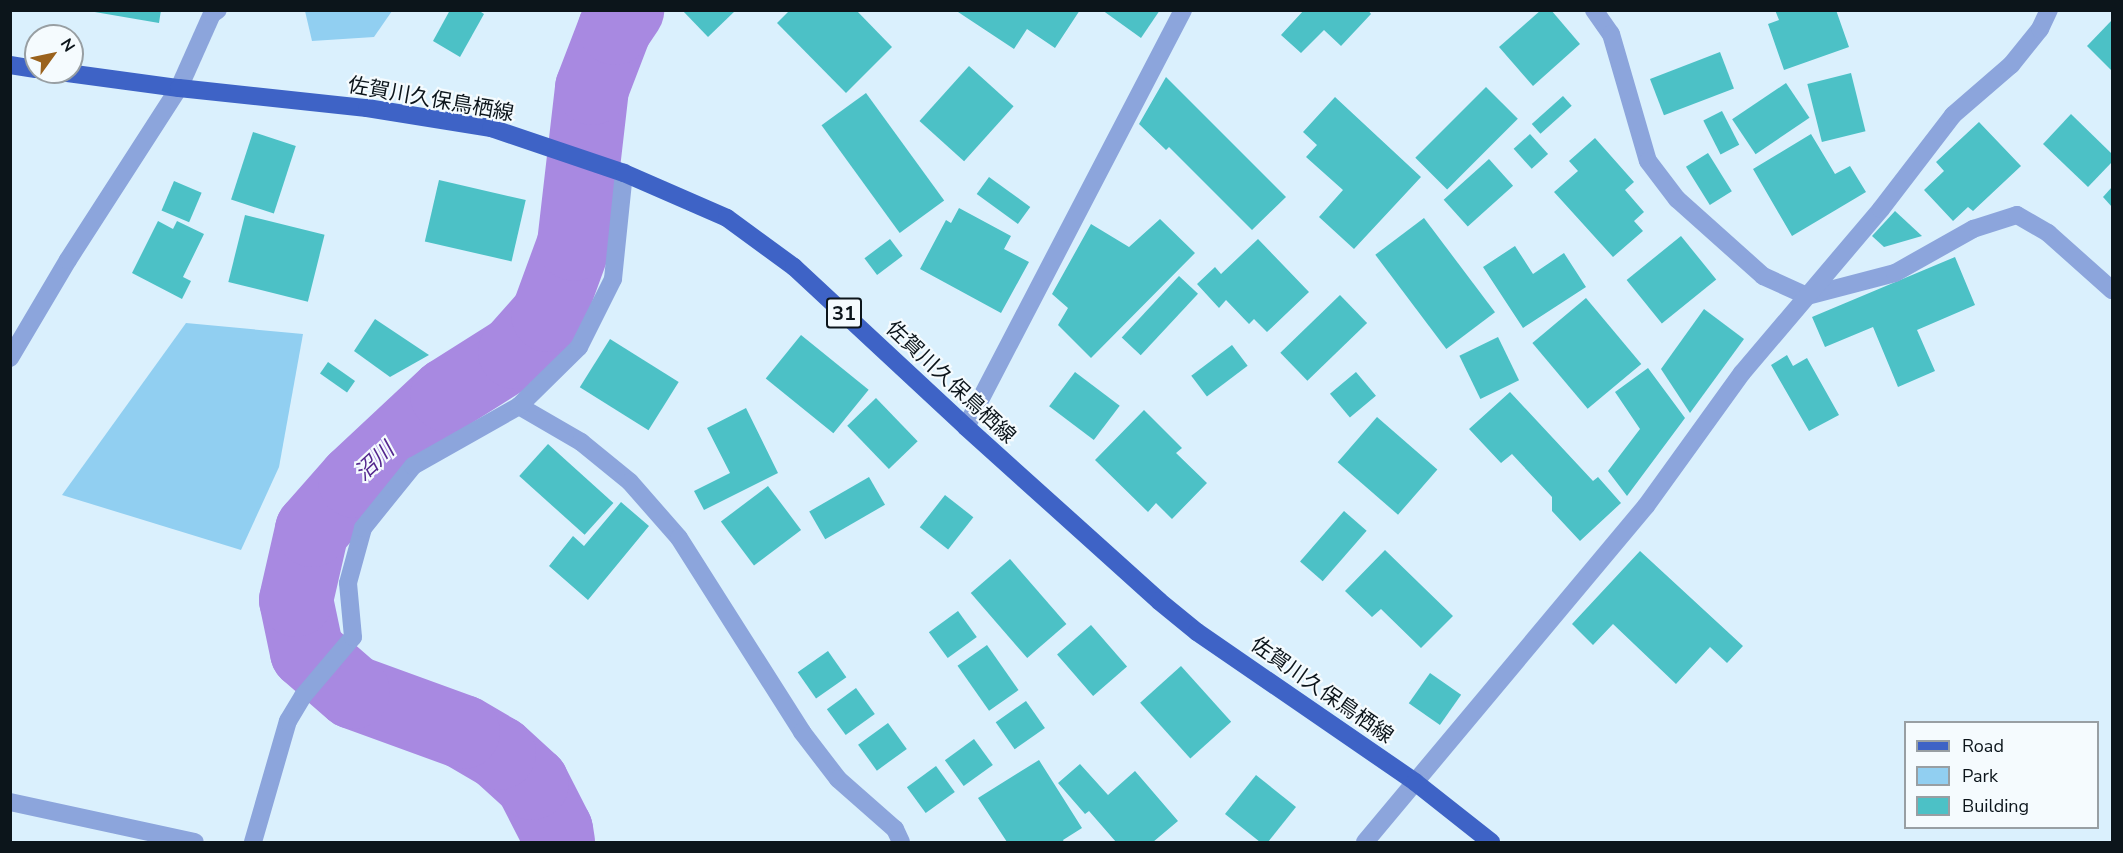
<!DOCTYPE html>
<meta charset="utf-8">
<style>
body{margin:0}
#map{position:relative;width:2123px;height:853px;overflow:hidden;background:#daf0fd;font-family:"Nunito Sans","Noto Sans JP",sans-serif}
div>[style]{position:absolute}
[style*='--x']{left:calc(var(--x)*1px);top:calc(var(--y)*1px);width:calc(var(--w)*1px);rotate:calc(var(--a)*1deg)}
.green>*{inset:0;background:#91cff1}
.river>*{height:74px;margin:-37px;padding:0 37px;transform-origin:37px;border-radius:37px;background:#a889e1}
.building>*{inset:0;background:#4cc1c6;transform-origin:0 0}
.minor>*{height:18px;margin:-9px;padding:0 9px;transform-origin:9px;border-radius:9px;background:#8ca5dc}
.major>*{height:18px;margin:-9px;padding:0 9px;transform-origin:9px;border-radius:9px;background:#3e63c6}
span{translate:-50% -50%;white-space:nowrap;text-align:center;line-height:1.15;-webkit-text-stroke:4.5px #f5fbfe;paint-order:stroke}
.shield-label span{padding:2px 4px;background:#f5fbfe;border:2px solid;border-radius:4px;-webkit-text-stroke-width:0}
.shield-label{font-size:20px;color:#0c151b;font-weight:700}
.street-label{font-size:21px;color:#0c151b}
.water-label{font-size:22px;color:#53268d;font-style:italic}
.frame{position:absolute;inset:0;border:12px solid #0c151b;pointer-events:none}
.legend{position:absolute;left:1904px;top:721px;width:195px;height:108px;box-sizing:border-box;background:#f5fbfe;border:2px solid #989fa3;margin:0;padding:8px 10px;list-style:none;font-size:18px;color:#0c151b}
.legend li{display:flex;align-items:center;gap:12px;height:30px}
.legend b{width:30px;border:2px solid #989fa3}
.north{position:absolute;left:24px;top:24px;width:60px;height:60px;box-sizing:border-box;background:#f5fbfe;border:2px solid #989fa3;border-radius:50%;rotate:57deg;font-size:16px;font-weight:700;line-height:24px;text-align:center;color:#0c151b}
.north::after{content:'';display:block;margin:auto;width:21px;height:27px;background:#9a621d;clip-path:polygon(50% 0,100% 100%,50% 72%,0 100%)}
</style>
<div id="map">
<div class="green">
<i style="clip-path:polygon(305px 11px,305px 10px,392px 11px,374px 37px,312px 41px)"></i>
<i style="clip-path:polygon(186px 323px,303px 334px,279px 467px,241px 550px,62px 495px)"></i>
</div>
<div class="river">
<i style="--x:558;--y:842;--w:12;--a:-99"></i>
<i style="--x:556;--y:830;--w:53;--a:-117.1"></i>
<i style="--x:532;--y:783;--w:45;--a:-137.7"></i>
<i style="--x:499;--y:753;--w:42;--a:-149.7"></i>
<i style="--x:463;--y:732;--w:117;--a:-160"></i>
<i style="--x:353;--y:692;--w:61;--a:-139"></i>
<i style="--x:307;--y:652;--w:53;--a:-101.9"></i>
<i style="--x:296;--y:600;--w:72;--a:-77.1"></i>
<i style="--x:312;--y:530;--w:65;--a:-48.7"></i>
<i style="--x:355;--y:481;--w:126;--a:-43.1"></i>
<i style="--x:447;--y:395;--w:80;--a:-32.3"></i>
<i style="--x:515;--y:352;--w:50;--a:-48.3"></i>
<i style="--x:548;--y:315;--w:76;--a:-69.9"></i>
<i style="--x:574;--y:244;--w:157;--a:-83.4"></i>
<i style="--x:592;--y:88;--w:64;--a:-69"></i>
<i style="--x:615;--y:28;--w:22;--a:-56"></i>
</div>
<div class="building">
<i style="clip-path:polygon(83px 10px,161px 10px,159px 23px)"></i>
<i style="clip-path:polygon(450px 10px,478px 10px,484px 14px,460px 57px,433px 41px)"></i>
<i style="clip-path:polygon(682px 10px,736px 10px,708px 37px)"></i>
<i style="clip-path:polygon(790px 10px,856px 10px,892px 47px,846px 93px,777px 23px)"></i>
<i style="clip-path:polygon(955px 10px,1080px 10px,1055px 48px,1027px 29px,1014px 49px)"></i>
<i style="clip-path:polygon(1102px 10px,1160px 10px,1141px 38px)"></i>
<i style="clip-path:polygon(1304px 10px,1368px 10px,1371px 14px,1341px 46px,1324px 30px,1301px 53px,1281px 35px)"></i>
<i style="clip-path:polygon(1541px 10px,1551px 10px,1580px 44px,1533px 86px,1499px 47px)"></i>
<i style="clip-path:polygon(1775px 10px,1836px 10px,1849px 47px,1784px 70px,1768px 24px,1779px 20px)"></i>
<i style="clip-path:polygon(2112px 20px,2112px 71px,2087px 46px)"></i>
<i style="left:1720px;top:52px;width:39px;height:75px;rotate:69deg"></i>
<i style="left:969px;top:66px;width:60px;height:74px;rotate:42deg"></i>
<i style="left:1851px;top:73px;width:60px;height:45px;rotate:76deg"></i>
<i style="clip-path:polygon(1166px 77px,1286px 197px,1252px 230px,1169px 147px,1166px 150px,1139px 124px)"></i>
<i style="left:1786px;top:83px;width:42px;height:65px;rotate:56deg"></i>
<i style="left:1486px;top:87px;width:45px;height:100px;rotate:45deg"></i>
<i style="left:866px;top:93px;width:133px;height:55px;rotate:54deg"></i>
<i style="left:1563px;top:96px;width:13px;height:42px;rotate:48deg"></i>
<i style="clip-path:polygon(1335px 97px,1421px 177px,1354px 249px,1319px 217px,1343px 190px,1306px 157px,1317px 145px,1303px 132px)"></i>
<i style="left:1722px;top:111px;width:38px;height:21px;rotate:63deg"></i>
<i style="clip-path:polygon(2071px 114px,2112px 154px,2112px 162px,2088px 187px,2043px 144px)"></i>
<i style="clip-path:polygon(1979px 122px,2021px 166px,1973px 211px,1968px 207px,1953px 221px,1924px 190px,1944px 171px,1936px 162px)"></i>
<i style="left:253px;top:132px;width:45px;height:71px;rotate:18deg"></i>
<i style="left:1530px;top:134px;width:27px;height:22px;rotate:48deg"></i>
<i style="clip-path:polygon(1811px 134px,1835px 174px,1850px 166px,1866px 192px,1792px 236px,1753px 169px)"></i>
<i style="clip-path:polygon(1595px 138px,1634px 182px,1625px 190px,1644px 212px,1634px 221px,1643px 231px,1613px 257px,1554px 192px,1578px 171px,1569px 161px)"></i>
<i style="left:1708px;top:153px;width:45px;height:26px;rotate:58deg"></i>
<i style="left:1489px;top:159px;width:36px;height:61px;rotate:48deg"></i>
<i style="left:989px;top:177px;width:51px;height:21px;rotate:36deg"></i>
<i style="left:439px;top:180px;width:89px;height:63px;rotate:13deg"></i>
<i style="left:174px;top:181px;width:30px;height:32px;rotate:23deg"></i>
<i style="clip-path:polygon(2112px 187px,2112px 207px,2103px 197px)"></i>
<i style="clip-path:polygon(959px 208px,1011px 236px,1004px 249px,1029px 262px,1001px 313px,920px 269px,946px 220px,951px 223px)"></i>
<i style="clip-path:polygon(1895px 211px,1922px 236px,1884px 247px,1872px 236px)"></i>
<i style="left:245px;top:215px;width:82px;height:69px;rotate:14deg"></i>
<i style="left:1424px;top:218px;width:118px;height:61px;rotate:53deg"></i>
<i style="clip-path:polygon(1160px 219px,1195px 253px,1091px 358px,1058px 325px,1068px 308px,1052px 294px,1091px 224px,1129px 247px)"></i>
<i style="clip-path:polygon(158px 221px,173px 229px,177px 221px,204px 234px,183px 277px,191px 281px,182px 299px,132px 273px)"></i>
<i style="left:1681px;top:236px;width:56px;height:70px;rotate:51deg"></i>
<i style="left:890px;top:239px;width:21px;height:32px;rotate:53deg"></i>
<i style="clip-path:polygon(1258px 239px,1309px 292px,1267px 332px,1254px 319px,1249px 324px,1226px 300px,1219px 308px,1197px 284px,1215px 267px,1221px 274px)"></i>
<i style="clip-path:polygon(1515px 246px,1533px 274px,1564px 253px,1586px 287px,1523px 328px,1483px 267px)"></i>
<i style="clip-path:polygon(1955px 257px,1975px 305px,1917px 330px,1935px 371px,1898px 387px,1873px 327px,1825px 347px,1812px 317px)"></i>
<i style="left:1179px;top:276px;width:26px;height:84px;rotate:43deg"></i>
<i style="left:1340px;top:295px;width:39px;height:83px;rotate:46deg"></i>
<i style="left:1586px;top:298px;width:86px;height:70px;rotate:50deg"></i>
<i style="clip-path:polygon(1704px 309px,1744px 339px,1690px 413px,1661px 369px)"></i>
<i style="clip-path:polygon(375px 319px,429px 355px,390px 377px,354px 351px)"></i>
<i style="left:801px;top:335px;width:87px;height:56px;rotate:39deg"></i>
<i style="left:1498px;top:337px;width:48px;height:43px;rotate:64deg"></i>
<i style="left:610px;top:339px;width:81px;height:57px;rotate:32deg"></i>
<i style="left:1232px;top:345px;width:26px;height:51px;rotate:53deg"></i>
<i style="clip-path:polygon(1787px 355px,1793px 366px,1807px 358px,1839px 415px,1809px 431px,1771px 365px)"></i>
<i style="left:328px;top:362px;width:33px;height:14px;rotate:35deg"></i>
<i style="clip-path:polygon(1648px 368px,1685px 418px,1627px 496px,1608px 471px,1640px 429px,1615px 392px)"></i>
<i style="left:1075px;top:372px;width:56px;height:43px;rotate:37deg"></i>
<i style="left:1356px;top:372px;width:31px;height:34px;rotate:50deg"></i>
<i style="clip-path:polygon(1510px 392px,1593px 481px,1598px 477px,1621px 503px,1580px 541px,1552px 511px,1552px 497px,1512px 454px,1501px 463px,1469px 429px)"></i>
<i style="left:876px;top:398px;width:60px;height:40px;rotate:46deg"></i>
<i style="clip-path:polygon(746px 408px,778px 473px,704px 510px,694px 491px,730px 473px,707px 428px)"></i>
<i style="clip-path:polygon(1144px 410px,1182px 448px,1176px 453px,1207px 483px,1172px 519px,1156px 503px,1148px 512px,1095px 460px)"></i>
<i style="left:1377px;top:417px;width:80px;height:60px;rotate:41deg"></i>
<i style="left:548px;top:444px;width:88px;height:43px;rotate:42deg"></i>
<i style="left:869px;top:477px;width:32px;height:69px;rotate:60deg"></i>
<i style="left:768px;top:486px;width:55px;height:59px;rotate:53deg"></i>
<i style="left:945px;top:495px;width:36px;height:41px;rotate:38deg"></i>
<i style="clip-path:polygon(621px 502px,649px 526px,588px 600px,549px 566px,573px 536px,584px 546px)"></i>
<i style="left:1344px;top:511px;width:30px;height:67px;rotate:41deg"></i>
<i style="clip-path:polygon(1385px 550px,1453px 616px,1421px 648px,1381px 609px,1372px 617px,1345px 591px)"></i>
<i style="clip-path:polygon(1640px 551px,1743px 646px,1727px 663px,1710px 647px,1676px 684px,1613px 624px,1593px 645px,1572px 624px)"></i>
<i style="left:1010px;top:559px;width:86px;height:52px;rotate:49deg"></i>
<i style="left:958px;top:611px;width:32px;height:36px;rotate:54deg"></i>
<i style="left:1091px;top:625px;width:55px;height:45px;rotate:49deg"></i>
<i style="left:987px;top:645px;width:55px;height:36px;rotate:55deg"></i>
<i style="left:828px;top:651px;width:32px;height:37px;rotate:55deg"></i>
<i style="left:1181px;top:666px;width:75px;height:55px;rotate:48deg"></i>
<i style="left:1430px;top:673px;width:38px;height:37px;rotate:35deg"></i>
<i style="left:856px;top:688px;width:32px;height:36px;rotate:54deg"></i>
<i style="left:1026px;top:701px;width:33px;height:37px;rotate:55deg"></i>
<i style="left:888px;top:723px;width:32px;height:37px;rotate:54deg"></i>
<i style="left:974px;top:739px;width:32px;height:36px;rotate:54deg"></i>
<i style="clip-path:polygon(1039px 760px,1082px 828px,1063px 840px,1064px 842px,1007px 842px,978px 798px)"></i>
<i style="clip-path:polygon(1080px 764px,1108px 795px,1135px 771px,1178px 821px,1153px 842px,1116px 842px,1089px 811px,1085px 814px,1058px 783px)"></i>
<i style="left:936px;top:766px;width:32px;height:36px;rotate:54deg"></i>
<i style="clip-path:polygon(1256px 775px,1296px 807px,1268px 842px,1260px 842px,1225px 814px)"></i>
</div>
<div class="minor">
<i style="--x:1594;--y:10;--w:29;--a:55"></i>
<i style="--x:1611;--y:34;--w:132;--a:73.8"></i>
<i style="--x:1648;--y:161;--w:48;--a:52.7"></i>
<i style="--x:1677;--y:199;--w:115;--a:41.8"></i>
<i style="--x:1763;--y:276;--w:48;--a:24.4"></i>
<i style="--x:1807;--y:296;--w:91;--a:-14.6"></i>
<i style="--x:1895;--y:273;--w:90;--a:-29.4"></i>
<i style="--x:1973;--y:229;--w:46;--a:-17.7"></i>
<i style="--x:2017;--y:215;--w:36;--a:30"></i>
<i style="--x:2048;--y:233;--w:86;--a:41.7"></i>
<i style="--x:10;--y:358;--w:114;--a:-59.4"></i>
<i style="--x:68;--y:260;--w:205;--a:-57.2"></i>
<i style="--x:179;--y:88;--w:81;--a:-66"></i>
<i style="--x:212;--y:14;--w:7;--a:-34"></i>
<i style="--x:519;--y:406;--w:72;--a:30.1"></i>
<i style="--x:581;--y:442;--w:63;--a:39.2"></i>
<i style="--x:630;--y:482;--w:74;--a:48.8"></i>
<i style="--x:679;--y:538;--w:230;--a:57.6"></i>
<i style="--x:802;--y:732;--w:59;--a:52.5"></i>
<i style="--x:838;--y:779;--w:76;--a:41.3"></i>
<i style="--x:895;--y:829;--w:14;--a:65"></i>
<i style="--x:966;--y:427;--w:470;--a:-62.5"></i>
<i style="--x:10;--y:802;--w:189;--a:12.2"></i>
<i style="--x:253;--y:842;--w:126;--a:-73.9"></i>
<i style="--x:288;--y:721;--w:29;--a:-59"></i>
<i style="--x:303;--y:696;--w:77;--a:-49.7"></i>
<i style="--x:353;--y:637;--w:54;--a:-95.3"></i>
<i style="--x:348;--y:583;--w:57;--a:-74.7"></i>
<i style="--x:363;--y:528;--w:80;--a:-51.1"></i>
<i style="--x:413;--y:466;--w:122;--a:-29.5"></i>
<i style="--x:519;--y:406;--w:84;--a:-44.5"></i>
<i style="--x:579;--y:347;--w:76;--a:-63.4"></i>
<i style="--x:613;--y:279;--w:107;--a:-84.1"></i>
<i style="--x:1365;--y:842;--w:438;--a:-50.1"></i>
<i style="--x:1646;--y:506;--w:164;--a:-54.2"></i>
<i style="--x:1742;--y:373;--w:215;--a:-49.7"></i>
<i style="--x:1881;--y:209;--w:118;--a:-52.5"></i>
<i style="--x:1953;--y:115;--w:77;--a:-40.8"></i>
<i style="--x:2011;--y:65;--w:46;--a:-51.1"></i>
<i style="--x:2040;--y:29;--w:21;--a:-65"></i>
</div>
<div class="major">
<i style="--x:10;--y:65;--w:26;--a:9"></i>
<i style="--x:60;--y:72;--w:120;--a:7.7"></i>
<i style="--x:179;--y:88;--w:189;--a:6.1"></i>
<i style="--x:367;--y:108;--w:126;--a:9.2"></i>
<i style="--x:491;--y:128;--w:140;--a:18.7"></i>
<i style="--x:624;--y:173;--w:112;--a:23.6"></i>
<i style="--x:727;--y:218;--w:83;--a:36.2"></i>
<i style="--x:794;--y:267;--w:235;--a:42.9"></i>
<i style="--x:966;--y:427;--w:260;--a:42"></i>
<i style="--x:1159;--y:601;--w:49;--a:39.2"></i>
<i style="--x:1197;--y:632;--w:265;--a:34.5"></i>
<i style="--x:1415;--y:782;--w:97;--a:38.3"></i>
</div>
<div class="shield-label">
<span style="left:844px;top:313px">31</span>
</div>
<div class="street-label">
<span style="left:431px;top:99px;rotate:10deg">佐賀川久保鳥栖線</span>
<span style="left:951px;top:382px;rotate:43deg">佐賀川久保鳥栖線</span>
<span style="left:1322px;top:690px;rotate:35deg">佐賀川久保鳥栖線</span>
</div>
<div class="water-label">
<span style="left:375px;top:462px;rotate:-43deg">沼川</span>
</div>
<div class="frame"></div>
<ul class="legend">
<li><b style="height:8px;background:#3e63c6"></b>Road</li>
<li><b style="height:16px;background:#91cff1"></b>Park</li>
<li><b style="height:16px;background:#4cc1c6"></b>Building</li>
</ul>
<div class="north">N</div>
</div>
